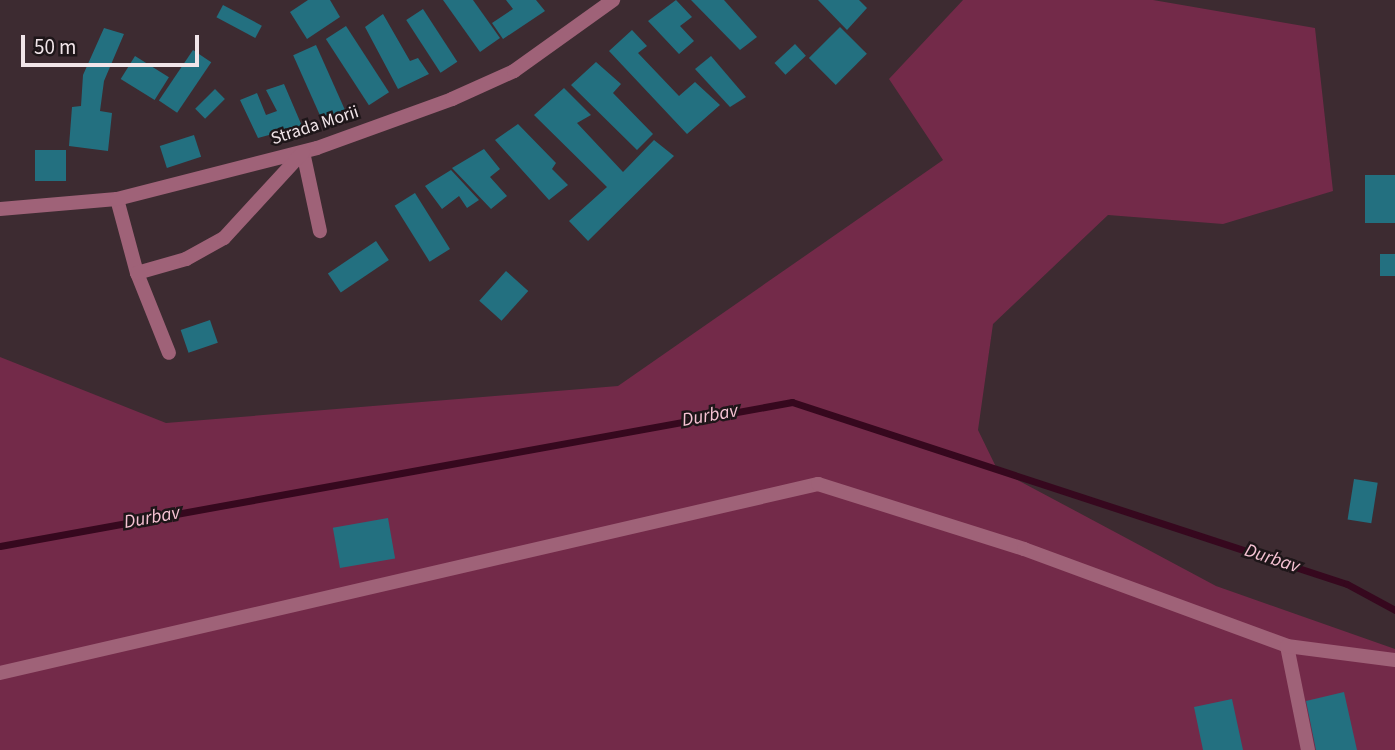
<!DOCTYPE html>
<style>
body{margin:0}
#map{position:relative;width:1395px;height:750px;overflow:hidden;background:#3d2b31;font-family:"Source Sans 3",sans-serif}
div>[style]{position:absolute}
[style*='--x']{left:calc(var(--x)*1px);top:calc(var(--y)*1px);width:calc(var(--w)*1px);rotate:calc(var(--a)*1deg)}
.green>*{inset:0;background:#732a49}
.stream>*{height:7px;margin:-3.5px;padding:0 3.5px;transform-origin:3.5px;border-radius:3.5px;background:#36081e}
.building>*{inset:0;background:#237080;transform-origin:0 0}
.minor>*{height:14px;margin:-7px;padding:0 7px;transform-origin:7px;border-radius:7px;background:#9f6278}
span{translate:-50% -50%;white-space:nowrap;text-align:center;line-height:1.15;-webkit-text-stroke:5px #1e1619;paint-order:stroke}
.street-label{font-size:18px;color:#f1e5e9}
.water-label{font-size:19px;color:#f7c3d4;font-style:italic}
.scale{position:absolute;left:21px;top:35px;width:178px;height:32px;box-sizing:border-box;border:4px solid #f1e5e9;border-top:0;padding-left:9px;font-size:21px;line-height:24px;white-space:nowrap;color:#f1e5e9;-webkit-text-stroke:5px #1e1619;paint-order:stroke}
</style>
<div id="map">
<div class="green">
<i style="clip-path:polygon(963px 0,1153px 0,1315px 28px,1333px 191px,1223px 224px,1108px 215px,993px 324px,978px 430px,997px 469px,1216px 586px,1395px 649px,1395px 750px,0 750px,0 357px,166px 423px,618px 386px,943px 160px,889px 79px)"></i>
</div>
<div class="stream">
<i style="--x:0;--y:546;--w:805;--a:-10.3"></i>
<i style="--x:792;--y:402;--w:584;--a:18.16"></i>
<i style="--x:1347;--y:584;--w:55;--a:28.4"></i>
</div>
<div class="building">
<i style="clip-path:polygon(308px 0,330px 0,340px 17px,307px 39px,290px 12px)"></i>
<i style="clip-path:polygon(443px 0,473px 0,500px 38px,480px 52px)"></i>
<i style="clip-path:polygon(506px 0,536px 0,545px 11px,503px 39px,492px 23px,513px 9px)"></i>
<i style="clip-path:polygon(676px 0,692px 17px,680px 26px,694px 41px,679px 54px,648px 21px)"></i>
<i style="clip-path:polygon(691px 0,724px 0,757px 37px,740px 50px)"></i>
<i style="clip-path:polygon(818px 0,859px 0,867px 8px,847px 30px)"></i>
<i style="left:223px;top:5px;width:44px;height:14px;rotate:28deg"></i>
<i style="left:423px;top:9px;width:63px;height:20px;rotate:57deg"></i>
<i style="clip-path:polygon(383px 14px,410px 61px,418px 58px,429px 74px,398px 89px,365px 27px)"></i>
<i style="left:346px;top:26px;width:79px;height:24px;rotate:57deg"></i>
<i style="left:840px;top:27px;width:38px;height:44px;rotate:45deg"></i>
<i style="clip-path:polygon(104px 28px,124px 34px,104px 81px,100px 111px,112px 113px,108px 151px,69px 146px,72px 107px,81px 106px,83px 75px)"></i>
<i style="clip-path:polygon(632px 30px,647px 46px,638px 53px,679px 96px,695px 82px,720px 105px,687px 134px,609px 51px)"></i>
<i style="left:795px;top:44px;width:16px;height:28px;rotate:47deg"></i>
<i style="left:316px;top:45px;width:71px;height:25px;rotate:66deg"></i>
<i style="left:193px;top:50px;width:22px;height:61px;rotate:34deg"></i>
<i style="left:135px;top:56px;width:40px;height:27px;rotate:32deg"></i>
<i style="clip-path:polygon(711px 56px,746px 97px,730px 107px,695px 69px)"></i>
<i style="clip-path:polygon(596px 62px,621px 84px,613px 93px,653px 134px,637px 150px,571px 85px)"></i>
<i style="clip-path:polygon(284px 84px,302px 126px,258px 138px,240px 100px,257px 93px,266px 115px,277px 111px,266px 90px)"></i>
<i style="clip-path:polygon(564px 88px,591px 115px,577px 123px,623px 172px,654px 140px,674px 156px,588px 241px,569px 221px,607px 187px,534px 115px)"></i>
<i style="left:215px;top:89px;width:14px;height:28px;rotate:45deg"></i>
<i style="clip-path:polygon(518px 124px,556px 163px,552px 169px,568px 185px,549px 200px,495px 140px)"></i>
<i style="left:194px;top:135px;width:23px;height:36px;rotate:72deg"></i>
<i style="clip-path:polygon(484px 149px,500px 169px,490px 177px,507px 196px,491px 209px,452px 168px)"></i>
<i style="left:35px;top:150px;width:31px;height:31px"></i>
<i style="clip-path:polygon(451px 170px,479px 200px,467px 208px,459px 196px,442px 209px,425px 186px)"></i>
<i style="left:1395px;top:175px;width:48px;height:30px;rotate:90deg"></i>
<i style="left:415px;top:193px;width:66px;height:24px;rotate:58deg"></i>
<i style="left:376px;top:241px;width:23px;height:58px;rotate:56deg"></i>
<i style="left:1380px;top:254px;width:15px;height:22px"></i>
<i style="left:506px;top:271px;width:30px;height:40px;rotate:42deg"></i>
<i style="left:210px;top:320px;width:24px;height:31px;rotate:71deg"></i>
<i style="left:1354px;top:479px;width:24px;height:41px;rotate:9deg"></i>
<i style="left:388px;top:518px;width:41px;height:56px;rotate:80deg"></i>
<i style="clip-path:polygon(1344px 692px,1357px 750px,1316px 750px,1306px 701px)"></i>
<i style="clip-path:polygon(1232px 699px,1243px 750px,1203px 750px,1194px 707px)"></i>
</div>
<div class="minor">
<i style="--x:303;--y:152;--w:81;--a:77.9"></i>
<i style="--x:117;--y:199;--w:77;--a:74.9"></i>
<i style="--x:137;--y:273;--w:86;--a:68.2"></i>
<i style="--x:0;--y:209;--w:117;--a:-4.9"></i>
<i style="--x:117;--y:199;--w:206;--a:-14.3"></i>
<i style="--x:317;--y:148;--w:144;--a:-19.9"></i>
<i style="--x:452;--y:99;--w:68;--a:-24.3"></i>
<i style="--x:514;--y:71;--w:122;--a:-35.6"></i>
<i style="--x:137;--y:273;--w:51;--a:-15.9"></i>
<i style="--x:186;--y:259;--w:43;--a:-28.9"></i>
<i style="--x:224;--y:238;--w:117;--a:-47.4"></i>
<i style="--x:1287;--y:646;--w:106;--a:78.6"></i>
<i style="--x:0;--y:673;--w:840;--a:-13.01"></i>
<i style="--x:818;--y:484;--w:216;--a:17.5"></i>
<i style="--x:1024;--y:549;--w:280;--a:20.2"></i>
<i style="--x:1287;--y:646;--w:109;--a:7.4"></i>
</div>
<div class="street-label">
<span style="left:315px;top:126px;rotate:-18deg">Strada Morii</span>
</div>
<div class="water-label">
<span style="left:710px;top:416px;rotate:-10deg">Durbav</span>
<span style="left:152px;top:518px;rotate:-10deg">Durbav</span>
<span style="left:1272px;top:559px;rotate:18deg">Durbav</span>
</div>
<div class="scale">50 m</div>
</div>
